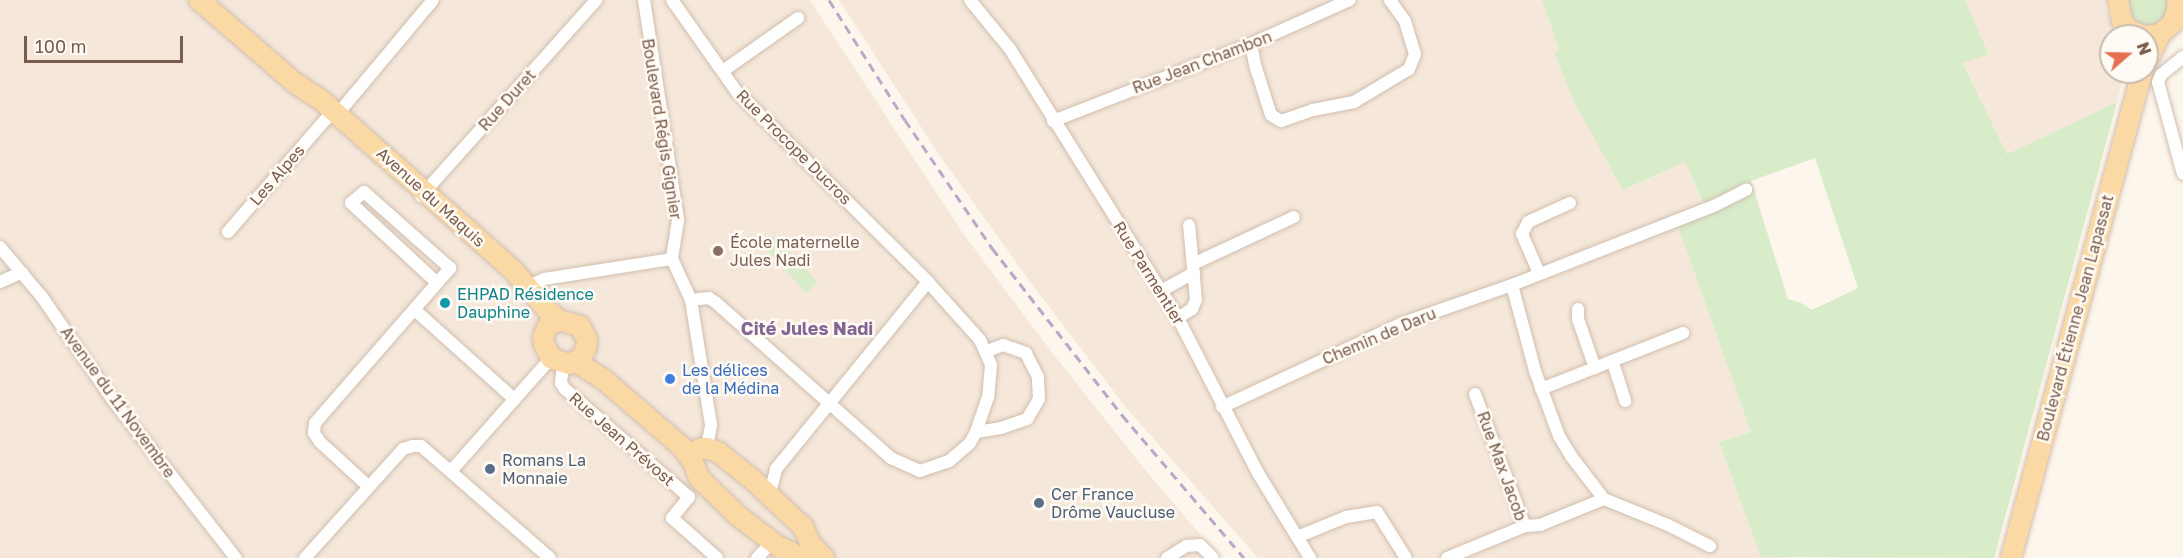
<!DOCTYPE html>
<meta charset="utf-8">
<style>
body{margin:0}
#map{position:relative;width:2183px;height:558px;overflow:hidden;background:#fdf6ec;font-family:"Golos Text",sans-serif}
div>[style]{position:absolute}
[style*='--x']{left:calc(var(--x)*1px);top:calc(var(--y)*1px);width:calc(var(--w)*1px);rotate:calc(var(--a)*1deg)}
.residential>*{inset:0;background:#f5e8da}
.green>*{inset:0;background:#d8ecc9;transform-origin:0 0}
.roads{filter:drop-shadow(0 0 2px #d1beb0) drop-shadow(0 0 2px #d1beb0)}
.street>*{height:12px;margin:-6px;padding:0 6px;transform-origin:6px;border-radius:6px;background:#fff}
.primary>*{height:20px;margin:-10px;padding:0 10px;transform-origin:10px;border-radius:10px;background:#fbd9a5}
.rail>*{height:3px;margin-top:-1.5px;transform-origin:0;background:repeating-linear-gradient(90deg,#b9a8c9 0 9px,transparent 0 15px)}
.dots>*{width:16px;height:16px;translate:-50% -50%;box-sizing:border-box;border:3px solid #fffaf3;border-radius:50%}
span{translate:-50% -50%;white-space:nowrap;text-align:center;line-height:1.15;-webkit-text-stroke:5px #fffaf3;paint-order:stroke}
.street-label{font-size:16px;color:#7a5c4d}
.education-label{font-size:16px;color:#785e54}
.left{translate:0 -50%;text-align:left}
.culture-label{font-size:16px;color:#0d838f}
.shop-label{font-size:16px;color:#366cbe}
.service-label{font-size:16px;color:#4e5e75}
.neighbourhood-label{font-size:18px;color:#846695;font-weight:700}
.north{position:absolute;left:2099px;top:24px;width:60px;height:60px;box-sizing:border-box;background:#fffaf3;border:2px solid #cabbb1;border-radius:50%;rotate:70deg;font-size:16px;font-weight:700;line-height:24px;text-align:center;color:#7a5c4d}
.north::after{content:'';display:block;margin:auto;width:21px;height:27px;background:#e76f51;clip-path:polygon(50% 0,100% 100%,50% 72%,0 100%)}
.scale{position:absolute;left:24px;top:36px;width:159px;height:27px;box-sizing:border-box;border:3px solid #7a5c4d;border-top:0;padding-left:8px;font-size:18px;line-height:21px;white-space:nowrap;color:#7a5c4d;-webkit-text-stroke:4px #fffaf3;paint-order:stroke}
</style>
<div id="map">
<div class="residential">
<i style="clip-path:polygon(0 0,810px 0,962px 232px,1047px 346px,1142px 466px,1220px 558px,0 558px)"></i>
<i style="clip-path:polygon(839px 0,1542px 0,1559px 50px,1554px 52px,1624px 190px,1685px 162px,1707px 212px,1677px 224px,1751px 432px,1719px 442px,1761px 556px,1794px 558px,1258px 558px,1124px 405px,1031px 283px,940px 156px)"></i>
<i style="clip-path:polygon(1965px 0,2111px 0,2105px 7px,2117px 36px,2111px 36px,2111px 72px,2125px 72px,2117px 102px,2007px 154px,1963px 62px,1989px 53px)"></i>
</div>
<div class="green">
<i style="clip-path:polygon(evenodd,1542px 0,1965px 0,1989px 54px,1963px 63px,2007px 154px,2117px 102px,1994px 558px,1761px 557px,1719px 442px,1751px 432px,1677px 224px,1707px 211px,1685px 162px,1623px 190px,1576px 106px,1554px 52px,1559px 50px,1542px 0,1815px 158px,1858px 288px,1812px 310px,1801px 303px,1788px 299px,1751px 181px,1815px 158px)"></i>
<i style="clip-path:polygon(2125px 0,2168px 0,2166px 17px,2153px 28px,2132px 24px)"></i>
<i style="left:775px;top:235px;width:64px;height:16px;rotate:48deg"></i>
</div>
<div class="roads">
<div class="street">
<i style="--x:644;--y:0;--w:223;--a:81.2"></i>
<i style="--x:678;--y:220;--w:39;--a:99"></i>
<i style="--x:672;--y:259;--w:45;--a:65.1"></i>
<i style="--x:691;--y:300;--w:127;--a:80.9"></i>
<i style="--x:711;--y:425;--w:23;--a:100"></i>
<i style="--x:672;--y:0;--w:113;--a:54.8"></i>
<i style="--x:737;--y:92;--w:269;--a:44.8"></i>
<i style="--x:928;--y:282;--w:78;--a:48.1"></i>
<i style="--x:980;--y:340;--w:27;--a:66"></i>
<i style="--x:991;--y:365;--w:32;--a:95"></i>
<i style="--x:988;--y:397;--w:37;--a:109"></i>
<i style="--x:976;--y:432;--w:13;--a:119"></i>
<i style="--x:970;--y:443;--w:28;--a:139"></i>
<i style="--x:949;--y:461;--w:31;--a:161"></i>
<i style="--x:920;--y:471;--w:32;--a:-156"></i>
<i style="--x:891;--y:458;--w:235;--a:-138.4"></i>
<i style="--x:715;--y:302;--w:7;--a:-146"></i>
<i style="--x:709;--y:298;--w:18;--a:174"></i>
<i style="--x:970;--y:0;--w:63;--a:50.8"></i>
<i style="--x:1010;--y:49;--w:317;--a:58"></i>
<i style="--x:1178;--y:318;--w:174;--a:62.7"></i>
<i style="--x:1258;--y:473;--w:100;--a:58.5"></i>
<i style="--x:1251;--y:44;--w:21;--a:79"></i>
<i style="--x:1255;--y:65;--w:52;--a:72.3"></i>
<i style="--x:1271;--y:115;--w:12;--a:31"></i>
<i style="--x:1281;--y:121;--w:34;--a:-19"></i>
<i style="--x:1313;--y:110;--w:42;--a:-11"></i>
<i style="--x:1354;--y:102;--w:64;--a:-31"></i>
<i style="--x:1409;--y:69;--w:16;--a:-68"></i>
<i style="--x:1415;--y:54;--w:34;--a:-107"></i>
<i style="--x:1405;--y:21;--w:26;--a:-126"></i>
<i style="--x:2183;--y:57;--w:28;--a:141"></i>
<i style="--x:2161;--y:75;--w:8;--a:113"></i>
<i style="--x:2158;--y:82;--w:95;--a:74.8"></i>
<i style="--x:723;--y:71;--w:92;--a:-35.2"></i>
<i style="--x:1053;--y:121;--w:212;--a:-21.3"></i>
<i style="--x:1251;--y:44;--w:108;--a:-24"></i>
<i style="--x:421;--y:196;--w:263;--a:-48.2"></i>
<i style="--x:228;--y:232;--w:150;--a:-49.1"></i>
<i style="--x:326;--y:119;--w:17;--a:-31"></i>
<i style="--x:341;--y:110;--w:143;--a:-50.1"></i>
<i style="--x:0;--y:247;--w:65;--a:50"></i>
<i style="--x:42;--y:297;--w:124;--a:55.5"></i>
<i style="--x:112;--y:399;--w:202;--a:52.1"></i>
<i style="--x:1193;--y:264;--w:111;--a:-25"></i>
<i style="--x:1539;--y:273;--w:43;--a:-113.6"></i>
<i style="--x:1522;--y:234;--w:13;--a:-63"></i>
<i style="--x:1528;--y:222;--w:46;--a:-24.3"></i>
<i style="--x:0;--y:282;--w:24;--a:-24"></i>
<i style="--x:1512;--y:285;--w:89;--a:75"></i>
<i style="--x:1535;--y:371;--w:69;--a:69.7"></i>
<i style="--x:1559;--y:436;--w:23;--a:59"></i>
<i style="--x:1571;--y:456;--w:54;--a:52.5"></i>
<i style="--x:1604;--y:499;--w:69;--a:22.1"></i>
<i style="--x:1668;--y:525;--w:47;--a:26.6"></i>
<i style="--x:524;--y:288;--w:22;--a:-24"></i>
<i style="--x:544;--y:279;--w:130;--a:-8.9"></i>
<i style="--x:1161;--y:291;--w:38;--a:-29"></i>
<i style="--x:1578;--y:309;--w:10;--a:90"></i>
<i style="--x:1578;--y:319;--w:52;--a:70.9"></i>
<i style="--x:416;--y:311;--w:132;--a:41.9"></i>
<i style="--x:1178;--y:318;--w:17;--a:-33"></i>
<i style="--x:1192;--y:309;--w:10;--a:-66"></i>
<i style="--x:1196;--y:300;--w:75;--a:-95.3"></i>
<i style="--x:1613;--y:363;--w:40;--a:72"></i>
<i style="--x:563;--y:364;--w:19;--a:96"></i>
<i style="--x:561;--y:383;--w:7;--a:56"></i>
<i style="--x:565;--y:389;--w:164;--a:41.1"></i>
<i style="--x:689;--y:497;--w:27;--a:129"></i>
<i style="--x:672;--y:518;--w:60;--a:41.6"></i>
<i style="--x:1541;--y:389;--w:153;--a:-21.5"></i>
<i style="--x:1475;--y:394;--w:141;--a:69.3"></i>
<i style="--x:1222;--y:407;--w:200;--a:-24.9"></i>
<i style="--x:1403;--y:323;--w:115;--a:-19.2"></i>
<i style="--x:1512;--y:285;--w:219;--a:-21.4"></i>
<i style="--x:1716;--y:205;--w:34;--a:-27"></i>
<i style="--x:976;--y:432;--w:25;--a:-9"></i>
<i style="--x:1001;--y:428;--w:28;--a:-19"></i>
<i style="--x:1027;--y:419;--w:23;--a:-59"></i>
<i style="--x:1039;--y:399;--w:22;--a:-93"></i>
<i style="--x:1038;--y:377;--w:27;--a:-117"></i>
<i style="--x:1026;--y:353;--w:24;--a:-161"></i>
<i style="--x:1003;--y:345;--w:17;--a:159"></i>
<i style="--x:451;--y:471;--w:151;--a:-48.5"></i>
<i style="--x:368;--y:486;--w:65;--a:-137.5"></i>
<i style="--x:320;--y:442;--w:11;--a:-124"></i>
<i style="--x:314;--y:433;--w:10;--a:-84"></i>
<i style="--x:315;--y:423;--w:206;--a:-48.9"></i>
<i style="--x:450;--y:268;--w:115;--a:-138.5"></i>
<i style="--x:364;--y:192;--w:17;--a:140"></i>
<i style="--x:351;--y:203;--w:117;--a:42.9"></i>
<i style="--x:769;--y:496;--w:28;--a:-75"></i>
<i style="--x:776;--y:469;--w:241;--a:-50.9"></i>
<i style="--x:1297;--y:537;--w:53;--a:-22.2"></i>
<i style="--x:1346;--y:517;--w:31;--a:-9"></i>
<i style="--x:1377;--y:512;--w:54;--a:57.8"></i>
<i style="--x:305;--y:558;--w:147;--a:-48"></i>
<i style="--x:403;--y:449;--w:10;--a:-17"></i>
<i style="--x:413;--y:446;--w:8;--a:0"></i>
<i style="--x:421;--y:446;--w:171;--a:41"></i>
<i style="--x:757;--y:558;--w:22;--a:-47"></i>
<i style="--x:1167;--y:558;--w:22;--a:-32"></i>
<i style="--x:1186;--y:546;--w:14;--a:-4"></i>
<i style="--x:1200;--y:545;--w:18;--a:45"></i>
<i style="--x:1447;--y:558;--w:84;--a:-22.3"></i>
<i style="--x:1525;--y:526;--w:15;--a:-4"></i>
<i style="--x:1540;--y:525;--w:69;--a:-22.1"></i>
</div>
<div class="primary">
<i style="--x:199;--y:0;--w:127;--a:40.8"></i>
<i style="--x:295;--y:83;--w:30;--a:33"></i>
<i style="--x:320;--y:99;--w:140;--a:41.5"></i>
<i style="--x:425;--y:192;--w:119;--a:41.6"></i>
<i style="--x:514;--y:271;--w:55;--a:49.4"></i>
<i style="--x:550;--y:313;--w:11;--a:38"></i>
<i style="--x:559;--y:320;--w:22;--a:16"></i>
<i style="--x:580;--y:326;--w:16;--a:63"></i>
<i style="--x:587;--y:340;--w:9;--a:96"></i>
<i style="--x:586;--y:349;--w:12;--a:121"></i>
<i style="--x:580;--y:359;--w:12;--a:156"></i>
<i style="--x:569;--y:364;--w:19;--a:-162"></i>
<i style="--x:551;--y:358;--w:16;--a:-117"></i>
<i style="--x:544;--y:344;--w:7;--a:-98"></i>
<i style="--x:543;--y:337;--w:12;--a:-66"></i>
<i style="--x:548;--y:326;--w:13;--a:-29"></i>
<i style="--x:2118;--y:0;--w:21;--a:79"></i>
<i style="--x:2122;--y:21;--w:11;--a:52"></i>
<i style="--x:2129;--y:30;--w:16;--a:22"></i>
<i style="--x:2147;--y:36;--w:13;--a:-9"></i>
<i style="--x:2160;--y:34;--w:17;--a:-40"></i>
<i style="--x:2173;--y:23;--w:17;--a:-73"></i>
<i style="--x:2178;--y:7;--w:7;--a:-98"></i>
<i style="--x:2147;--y:62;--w:31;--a:-65"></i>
<i style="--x:576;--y:362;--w:31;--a:32"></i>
<i style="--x:602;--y:378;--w:106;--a:40.8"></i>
<i style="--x:682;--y:447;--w:19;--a:54"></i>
<i style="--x:693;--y:462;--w:17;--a:69"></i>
<i style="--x:699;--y:478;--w:53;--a:44.2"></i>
<i style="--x:737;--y:515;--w:53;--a:37.3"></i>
<i style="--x:779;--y:547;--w:27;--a:24"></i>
<i style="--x:699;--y:449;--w:8;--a:-7"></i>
<i style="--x:707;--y:448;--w:12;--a:20"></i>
<i style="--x:718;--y:452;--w:45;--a:38.7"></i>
<i style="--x:753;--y:480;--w:69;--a:43.2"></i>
<i style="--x:803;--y:527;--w:19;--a:65"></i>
<i style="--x:811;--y:544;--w:19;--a:47"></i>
<i style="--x:2011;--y:558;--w:503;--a:-74.91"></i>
</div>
</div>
<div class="rail">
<i style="--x:829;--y:0;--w:142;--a:57.7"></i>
<i style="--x:905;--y:120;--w:155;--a:55.8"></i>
<i style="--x:992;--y:248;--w:212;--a:52.1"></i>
<i style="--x:1122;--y:415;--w:188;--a:49.5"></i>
</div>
<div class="dots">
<i style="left:718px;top:251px;background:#8d6e63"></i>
<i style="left:445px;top:303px;background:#0f9aa8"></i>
<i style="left:670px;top:379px;background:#3f7fe0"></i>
<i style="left:490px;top:469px;background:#5c6f8a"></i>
<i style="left:1039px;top:503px;background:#5c6f8a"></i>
</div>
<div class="street-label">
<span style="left:1202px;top:62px;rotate:-21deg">Rue Jean Chambon</span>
<span style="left:507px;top:100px;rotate:-48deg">Rue Duret</span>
<span style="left:662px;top:129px;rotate:81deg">Boulevard Régis Gignier</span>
<span style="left:794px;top:147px;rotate:45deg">Rue Procope Ducros</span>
<span style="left:277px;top:175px;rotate:-49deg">Les Alpes</span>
<span style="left:431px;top:197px;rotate:42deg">Avenue du Maquis</span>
<span style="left:1149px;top:273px;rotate:58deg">Rue Parmentier</span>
<span style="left:2075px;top:318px;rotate:-75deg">Boulevard Étienne Jean Lapassat</span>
<span style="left:1379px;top:336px;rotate:-23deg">Chemin de Daru</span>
<span style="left:118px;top:402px;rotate:54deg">Avenue du 11 Novembre</span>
<span style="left:622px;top:439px;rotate:41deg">Rue Jean Prévost</span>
<span style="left:1502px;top:466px;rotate:70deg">Rue Max Jacob</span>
</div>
<div class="education-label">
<span class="left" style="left:730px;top:251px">École maternelle<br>Jules Nadi</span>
</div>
<div class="culture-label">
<span class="left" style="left:457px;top:303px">EHPAD Résidence<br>Dauphine</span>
</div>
<div class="shop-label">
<span class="left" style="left:682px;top:379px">Les délices<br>de la Médina</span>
</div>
<div class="service-label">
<span class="left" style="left:502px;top:469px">Romans La<br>Monnaie</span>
<span class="left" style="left:1051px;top:503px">Cer France<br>Drôme Vaucluse</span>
</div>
<div class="neighbourhood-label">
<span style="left:807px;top:328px">Cité Jules Nadi</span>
</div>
<div class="north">N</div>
<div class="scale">100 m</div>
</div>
